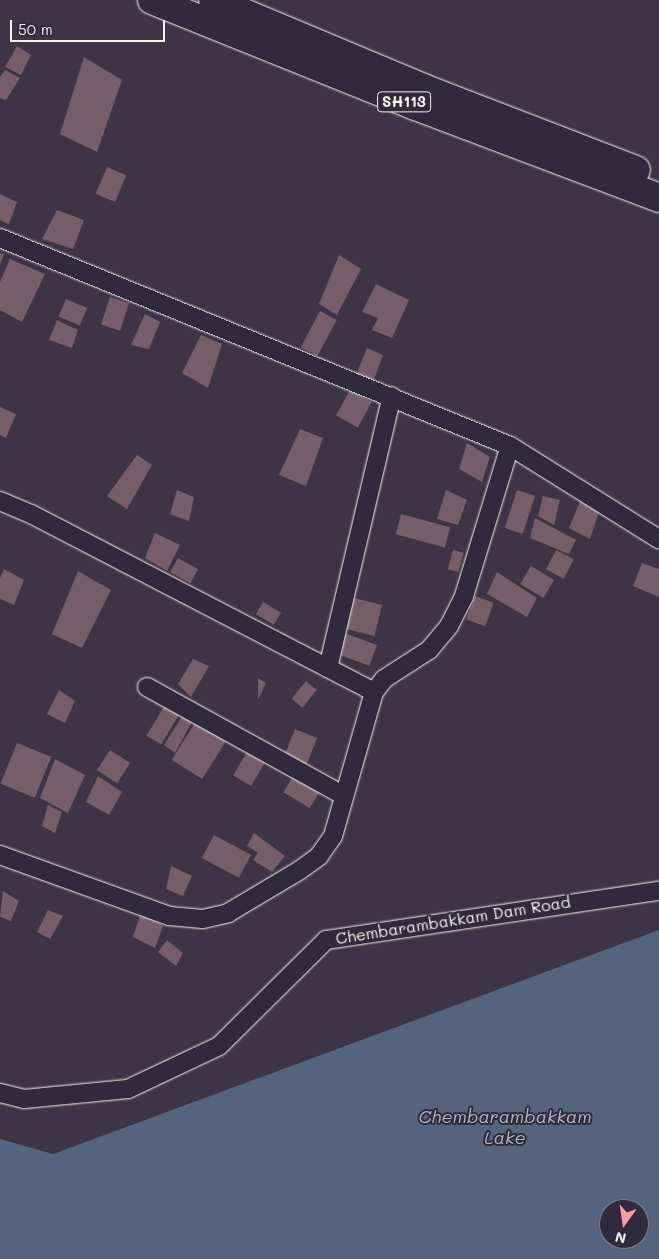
<!DOCTYPE html>
<style>
body{margin:0}
#map{position:relative;width:659px;height:1259px;overflow:hidden;background:#3d3445;font-family:Mali,sans-serif}
div>[style]{position:absolute}
[style*='--x']{left:calc(var(--x)*1px);top:calc(var(--y)*1px);width:calc(var(--w)*1px);rotate:calc(var(--a)*1deg)}
.water>*{inset:0;background:#54637e}
.building>*{inset:0;background:#765d67;transform-origin:0 0}
.roads{filter:drop-shadow(0 0 1px #f4f1e8) drop-shadow(0 0 1px #f4f1e8)}
.minor>*{height:18px;margin:-9px;padding:0 9px;transform-origin:9px;border-radius:9px;background:#2f2a3d}
.primary>*{height:28px;margin:-14px;padding:0 14px;transform-origin:14px;border-radius:14px;background:#2f2a3d}
span{translate:-50% -50%;white-space:nowrap;text-align:center;line-height:1.15;-webkit-text-stroke:4px #2f2a3d;paint-order:stroke}
.shield-label span{padding:1px 4px;background:#2f2a3d;border:1px solid;border-radius:4px;-webkit-text-stroke-width:0}
.shield-label{font-size:15px;color:#f4f1e8;font-weight:700}
.street-label{font-size:16px;color:#f4f1e8}
.water-label{font-size:18px;color:#b4b8be;font-style:italic}
.north{position:absolute;left:599px;top:1199px;width:50px;height:50px;box-sizing:border-box;background:#2f2a3d;border:1px solid #7e7a81;border-radius:50%;rotate:194deg;font-size:14px;font-weight:700;line-height:20px;text-align:center;color:#f4f1e8}
.north::after{content:'';display:block;margin:auto;width:18px;height:22px;background:#ff9aa2;clip-path:polygon(50% 0,100% 100%,50% 72%,0 100%)}
.scale{position:absolute;left:10px;top:20px;width:155px;height:22px;box-sizing:border-box;border:2px solid #f4f1e8;border-top:0;padding-left:6px;font-size:15px;line-height:18px;white-space:nowrap;color:#f4f1e8;-webkit-text-stroke:4px #2f2a3d;paint-order:stroke}
</style>
<div id="map">
<div class="water">
<i style="clip-path:polygon(evenodd,659px 930px,659px 1259px,0 1259px,0 1139px,53px 1154px,659px 930px,609px 1209px,639px 1209px,639px 1239px,609px 1239px,609px 1209px)"></i>
</div>
<div class="building">
<i style="clip-path:polygon(17px 46px,31px 55px,21px 75px,5px 67px)"></i>
<i style="clip-path:polygon(84px 57px,122px 80px,97px 152px,60px 134px)"></i>
<i style="clip-path:polygon(5px 70px,20px 78px,6px 100px,0 98px,0 77px)"></i>
<i style="left:107px;top:167px;width:21px;height:29px;rotate:23deg"></i>
<i style="clip-path:polygon(0 194px,17px 202px,9px 224px,0 220px)"></i>
<i style="clip-path:polygon(57px 210px,84px 220px,73px 249px,42px 239px)"></i>
<i style="clip-path:polygon(0 253px,4px 254px,0 265px)"></i>
<i style="clip-path:polygon(339px 255px,361px 269px,337px 315px,319px 304px)"></i>
<i style="clip-path:polygon(10px 259px,45px 274px,22px 322px,0 310px,0 282px)"></i>
<i style="clip-path:polygon(376px 284px,409px 300px,392px 338px,372px 330px,378px 318px,362px 312px)"></i>
<i style="left:110px;top:297px;width:20px;height:29px;rotate:18deg"></i>
<i style="left:66px;top:299px;width:23px;height:19px;rotate:23deg"></i>
<i style="left:320px;top:311px;width:19px;height:41px;rotate:28deg"></i>
<i style="clip-path:polygon(145px 314px,160px 322px,149px 349px,131px 345px)"></i>
<i style="clip-path:polygon(57px 320px,78px 330px,72px 348px,49px 340px)"></i>
<i style="clip-path:polygon(201px 335px,222px 344px,208px 388px,182px 373px)"></i>
<i style="clip-path:polygon(367px 348px,383px 355px,372px 385px,356px 375px)"></i>
<i style="left:350px;top:390px;width:25px;height:29px;rotate:29deg"></i>
<i style="clip-path:polygon(0 407px,16px 414px,6px 438px,0 435px)"></i>
<i style="clip-path:polygon(300px 429px,323px 438px,306px 486px,279px 475px)"></i>
<i style="clip-path:polygon(467px 443px,490px 457px,482px 482px,459px 469px)"></i>
<i style="clip-path:polygon(137px 455px,152px 465px,127px 509px,107px 496px)"></i>
<i style="clip-path:polygon(177px 490px,194px 497px,189px 521px,170px 514px)"></i>
<i style="clip-path:polygon(446px 490px,467px 500px,458px 525px,437px 519px)"></i>
<i style="left:517px;top:490px;width:19px;height:40px;rotate:18deg"></i>
<i style="clip-path:polygon(543px 496px,560px 500px,554px 525px,538px 516px)"></i>
<i style="clip-path:polygon(581px 499px,599px 512px,590px 539px,569px 528px)"></i>
<i style="left:401px;top:514px;width:51px;height:21px;rotate:15deg"></i>
<i style="clip-path:polygon(535px 518px,576px 540px,569px 554px,530px 538px)"></i>
<i style="clip-path:polygon(155px 533px,180px 545px,167px 571px,145px 558px)"></i>
<i style="left:453px;top:550px;width:11px;height:20px;rotate:15deg"></i>
<i style="left:556px;top:550px;width:20px;height:22px;rotate:27deg"></i>
<i style="left:178px;top:558px;width:23px;height:16px;rotate:29deg"></i>
<i style="clip-path:polygon(642px 563px,659px 569px,659px 597px,633px 586px)"></i>
<i style="left:531px;top:566px;width:27px;height:21px;rotate:31deg"></i>
<i style="clip-path:polygon(4px 569px,24px 580px,14px 605px,0 599px,0 578px)"></i>
<i style="clip-path:polygon(78px 571px,111px 590px,82px 648px,52px 634px)"></i>
<i style="clip-path:polygon(497px 572px,537px 598px,527px 617px,487px 594px)"></i>
<i style="left:475px;top:596px;width:20px;height:25px;rotate:20deg"></i>
<i style="left:354px;top:598px;width:29px;height:32px;rotate:14deg"></i>
<i style="left:263px;top:602px;width:21px;height:14px;rotate:31deg"></i>
<i style="left:344px;top:633px;width:35px;height:22px;rotate:20deg"></i>
<i style="clip-path:polygon(193px 659px,209px 666px,191px 697px,178px 684px)"></i>
<i style="clip-path:polygon(258px 678px,266px 683px,258px 700px)"></i>
<i style="left:306px;top:681px;width:14px;height:23px;rotate:39deg"></i>
<i style="clip-path:polygon(59px 690px,75px 701px,65px 723px,47px 714px)"></i>
<i style="left:165px;top:705px;width:17px;height:36px;rotate:31deg"></i>
<i style="clip-path:polygon(183px 715px,193px 720px,175px 753px,164px 745px)"></i>
<i style="left:196px;top:721px;width:36px;height:46px;rotate:32deg"></i>
<i style="left:295px;top:729px;width:24px;height:29px;rotate:22deg"></i>
<i style="left:17px;top:743px;width:37px;height:44px;rotate:22deg"></i>
<i style="left:110px;top:750px;width:24px;height:24px;rotate:33deg"></i>
<i style="left:247px;top:752px;width:21px;height:27px;rotate:31deg"></i>
<i style="clip-path:polygon(55px 759px,85px 775px,68px 813px,40px 798px)"></i>
<i style="clip-path:polygon(98px 776px,122px 792px,109px 815px,86px 802px)"></i>
<i style="left:293px;top:776px;width:31px;height:19px;rotate:31deg"></i>
<i style="clip-path:polygon(48px 805px,62px 812px,55px 833px,42px 826px)"></i>
<i style="clip-path:polygon(254px 833px,285px 856px,272px 872px,253px 860px,258px 853px,247px 846px)"></i>
<i style="left:214px;top:835px;width:42px;height:26px;rotate:28deg"></i>
<i style="clip-path:polygon(171px 866px,192px 876px,183px 896px,166px 889px)"></i>
<i style="clip-path:polygon(3px 891px,19px 901px,11px 921px,0 917px)"></i>
<i style="clip-path:polygon(48px 910px,63px 916px,50px 939px,37px 932px)"></i>
<i style="clip-path:polygon(141px 912px,163px 926px,155px 948px,133px 937px)"></i>
<i style="clip-path:polygon(167px 940px,183px 953px,176px 966px,158px 952px)"></i>
</div>
<div class="roads">
<div class="minor">
<i style="--x:0;--y:238;--w:551;--a:22.19"></i>
<i style="--x:0;--y:501;--w:34;--a:23"></i>
<i style="--x:31;--y:514;--w:386;--a:27.4"></i>
<i style="--x:328;--y:668;--w:279;--a:-76.8"></i>
<i style="--x:147;--y:687;--w:224;--a:28.9"></i>
<i style="--x:0;--y:855;--w:180;--a:19.8"></i>
<i style="--x:169;--y:916;--w:34;--a:5"></i>
<i style="--x:203;--y:919;--w:26;--a:-13"></i>
<i style="--x:228;--y:913;--w:84;--a:-30.8"></i>
<i style="--x:300;--y:870;--w:24;--a:-36"></i>
<i style="--x:319;--y:856;--w:24;--a:-55"></i>
<i style="--x:333;--y:836;--w:150;--a:-74.1"></i>
<i style="--x:374;--y:692;--w:16;--a:-52"></i>
<i style="--x:384;--y:679;--w:54;--a:-32.8"></i>
<i style="--x:429;--y:650;--w:31;--a:-50"></i>
<i style="--x:449;--y:626;--w:34;--a:-63"></i>
<i style="--x:464;--y:596;--w:157;--a:-73"></i>
<i style="--x:510;--y:446;--w:176;--a:32"></i>
<i style="--x:0;--y:1093;--w:25;--a:14"></i>
<i style="--x:24;--y:1099;--w:104;--a:-5.5"></i>
<i style="--x:128;--y:1089;--w:101;--a:-25.3"></i>
<i style="--x:219;--y:1046;--w:151;--a:-44.7"></i>
<i style="--x:326;--y:940;--w:337;--a:-8.4"></i>
</div>
<div class="primary">
<i style="--x:152;--y:0;--w:284;--a:21.9"></i>
<i style="--x:416;--y:106;--w:260;--a:20.7"></i>
<i style="--x:213;--y:0;--w:228;--a:22.7"></i>
<i style="--x:423;--y:88;--w:228;--a:21.1"></i>
</div>
</div>
<div class="shield-label">
<span style="left:404px;top:102px">SH113</span>
</div>
<div class="street-label">
<span style="left:453px;top:920px;rotate:-9deg">Chembarambakkam Dam Road</span>
</div>
<div class="water-label">
<span style="left:505px;top:1127px">Chembarambakkam<br>Lake</span>
</div>
<div class="north">N</div>
<div class="scale">50 m</div>
</div>
